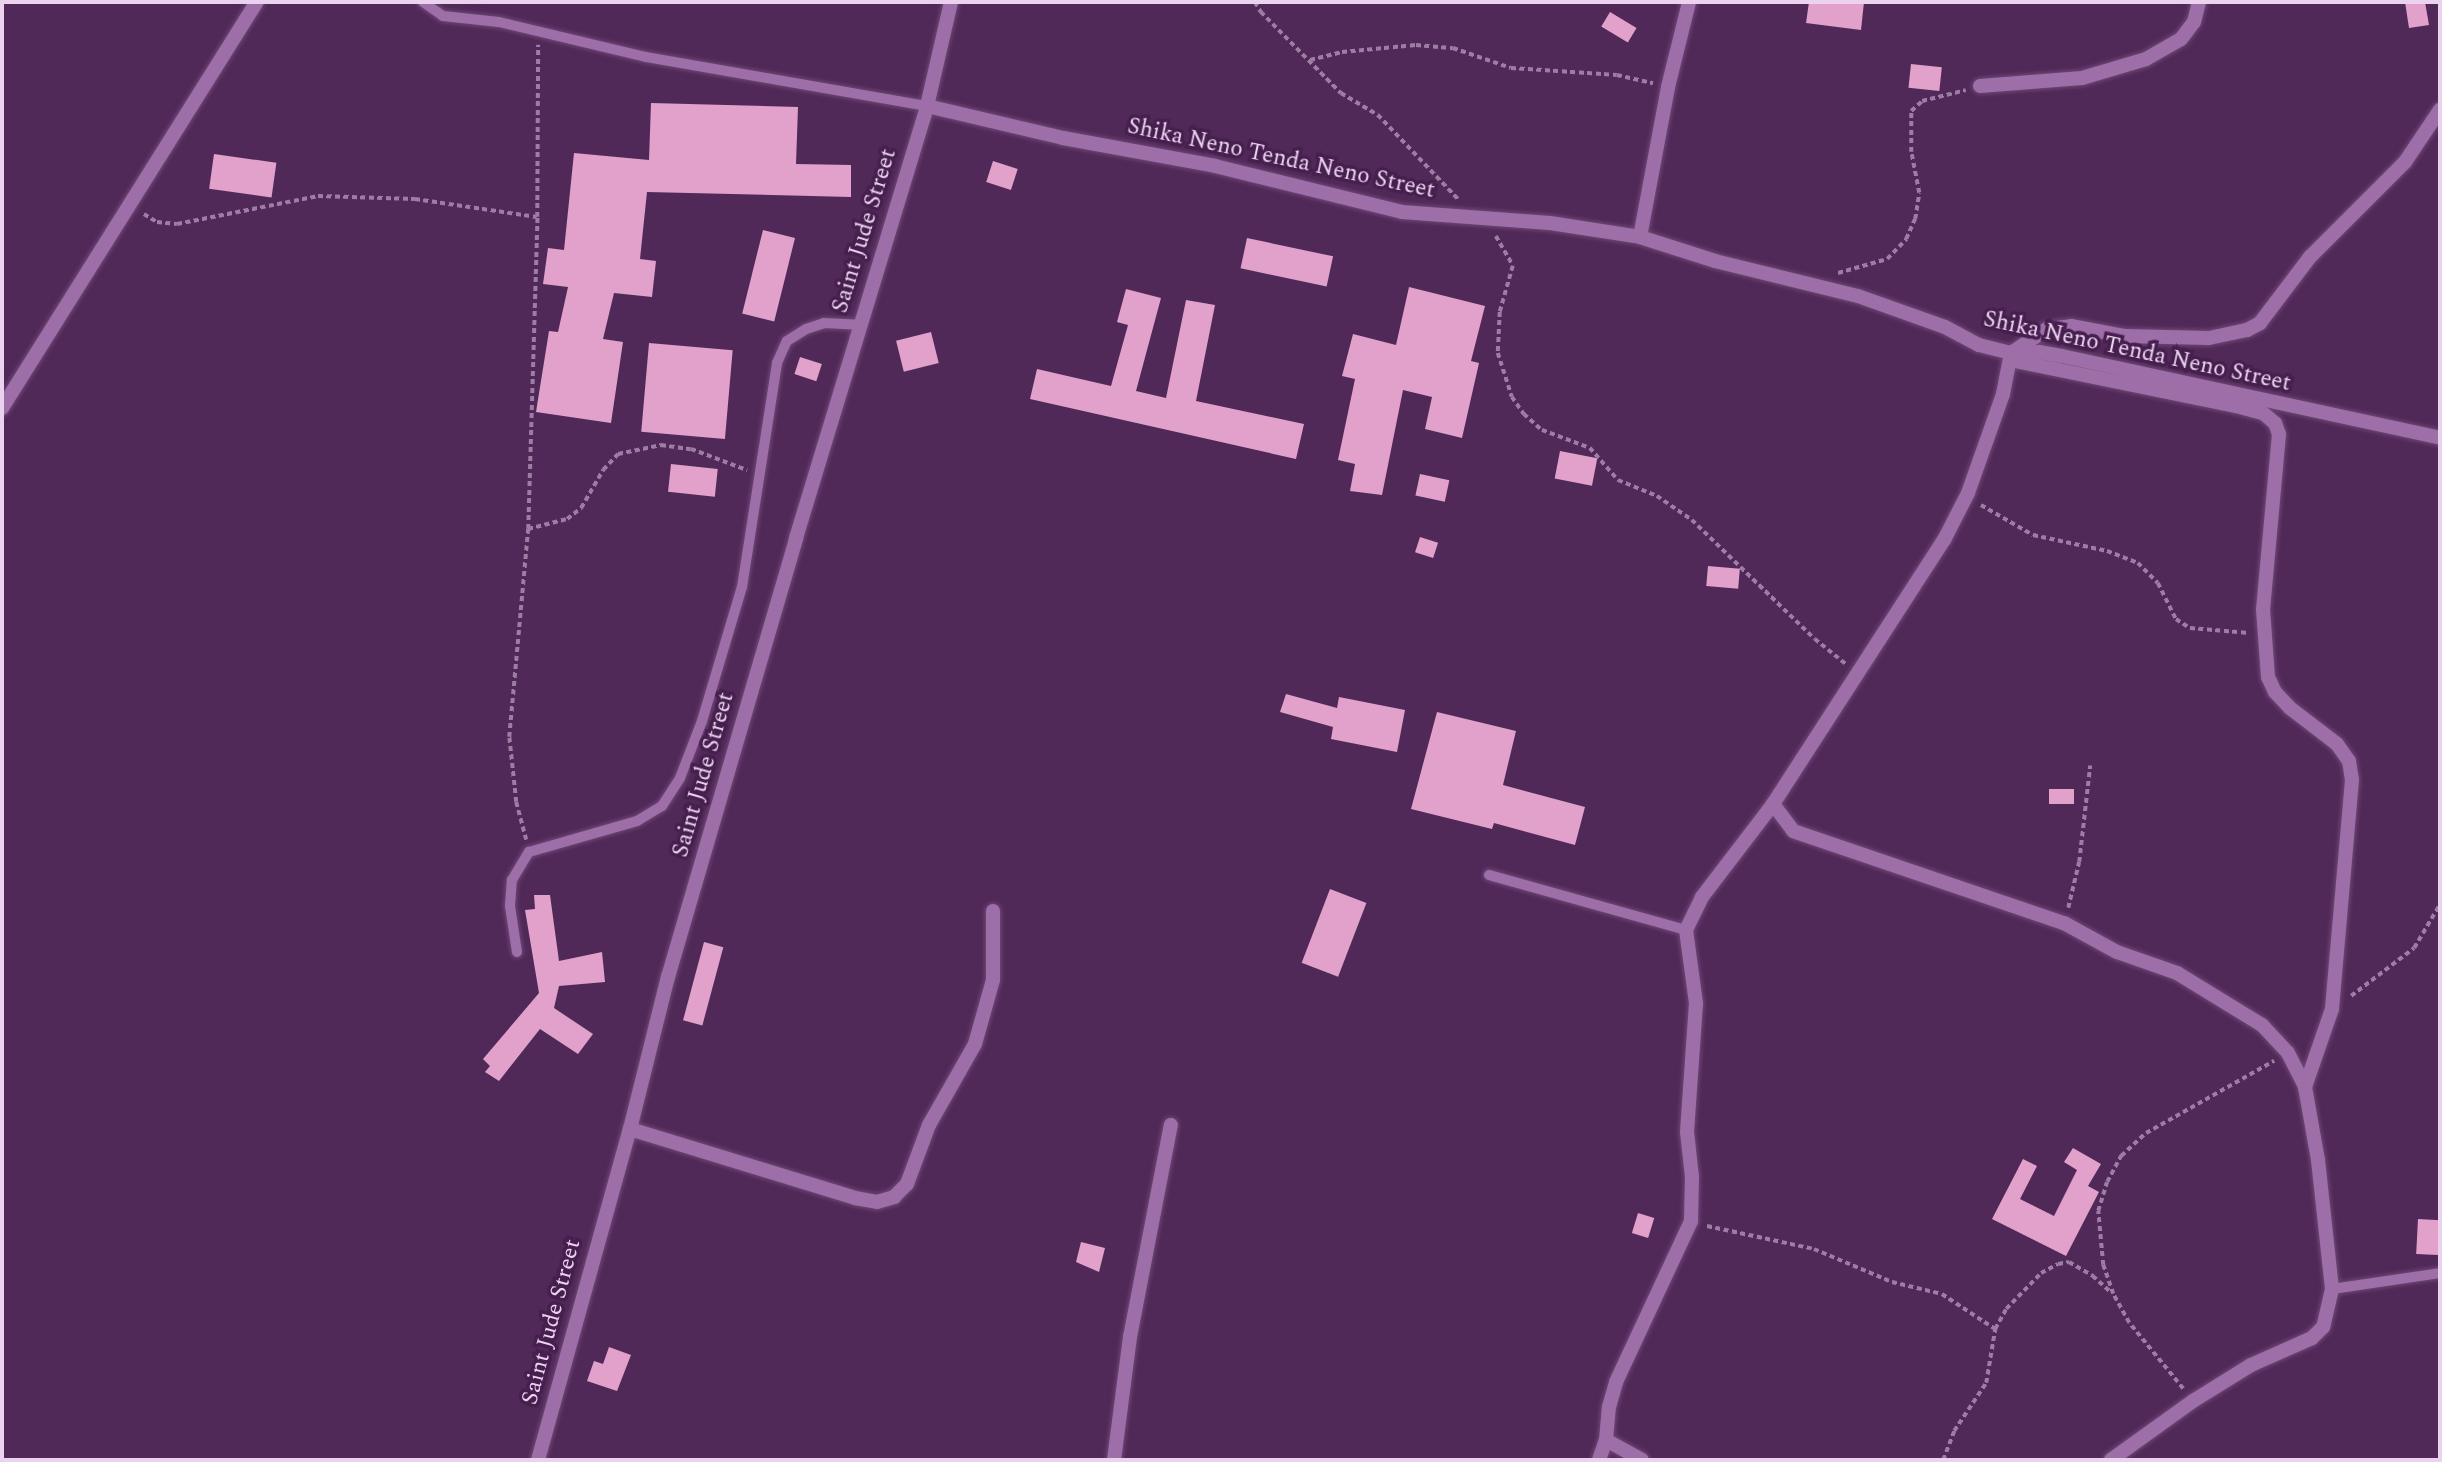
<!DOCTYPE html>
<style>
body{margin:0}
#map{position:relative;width:2442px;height:1462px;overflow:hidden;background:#512959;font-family:Spectral,serif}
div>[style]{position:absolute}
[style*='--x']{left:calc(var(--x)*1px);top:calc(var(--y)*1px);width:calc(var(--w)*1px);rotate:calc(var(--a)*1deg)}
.building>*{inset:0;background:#e1a1cb;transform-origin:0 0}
.path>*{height:3.5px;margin-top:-1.75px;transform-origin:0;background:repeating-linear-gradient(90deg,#9d7da3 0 5px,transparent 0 8.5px)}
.roads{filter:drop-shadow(0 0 2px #6d4874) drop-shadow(0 0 2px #6d4874)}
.lane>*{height:10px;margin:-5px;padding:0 5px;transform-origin:5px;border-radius:5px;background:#9e6ea9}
.street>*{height:14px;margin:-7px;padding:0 7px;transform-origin:7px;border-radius:7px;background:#9e6ea9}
span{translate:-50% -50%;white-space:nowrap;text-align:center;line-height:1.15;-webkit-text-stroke:7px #461f4e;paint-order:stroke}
.street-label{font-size:23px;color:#ebd3f0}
.frame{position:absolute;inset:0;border:4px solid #ebd3f0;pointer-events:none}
</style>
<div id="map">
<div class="building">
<i style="clip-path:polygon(1809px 2px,1864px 2px,1861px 30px,1806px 23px)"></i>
<i style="clip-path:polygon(2405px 2px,2425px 2px,2429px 25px,2409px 28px)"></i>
<i style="left:1610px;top:12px;width:31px;height:17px;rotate:31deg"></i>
<i style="left:1911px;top:64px;width:31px;height:24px;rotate:6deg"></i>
<i style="clip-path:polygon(651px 103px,798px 107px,796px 164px,851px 165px,851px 197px,647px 192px,640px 259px,656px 261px,652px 297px,614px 293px,603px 339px,623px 342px,611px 423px,536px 412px,549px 331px,558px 332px,568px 287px,543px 284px,548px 248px,564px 250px,574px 153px,649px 160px)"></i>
<i style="left:214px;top:154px;width:63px;height:35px;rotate:8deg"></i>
<i style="left:993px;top:161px;width:26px;height:22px;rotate:18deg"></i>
<i style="left:763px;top:230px;width:33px;height:86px;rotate:14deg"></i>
<i style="left:1247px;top:238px;width:88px;height:31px;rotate:12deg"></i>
<i style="clip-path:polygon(1409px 287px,1485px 306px,1471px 361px,1479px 363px,1462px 438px,1425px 429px,1432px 397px,1403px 390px,1382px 495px,1350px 491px,1355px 464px,1338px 460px,1355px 379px,1342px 376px,1353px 334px,1396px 345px)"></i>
<i style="clip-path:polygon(1126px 289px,1161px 298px,1136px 391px,1166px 398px,1186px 300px,1215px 305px,1196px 401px,1304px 424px,1296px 459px,1030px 399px,1037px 369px,1111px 386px,1128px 325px,1117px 322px)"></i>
<i style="left:931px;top:332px;width:32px;height:36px;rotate:76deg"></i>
<i style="left:649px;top:343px;width:84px;height:89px;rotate:5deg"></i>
<i style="left:800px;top:357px;width:23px;height:18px;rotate:18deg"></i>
<i style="left:1560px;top:451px;width:38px;height:28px;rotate:11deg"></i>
<i style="left:671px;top:464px;width:47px;height:28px;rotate:6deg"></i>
<i style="left:1420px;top:474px;width:30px;height:22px;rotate:12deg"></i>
<i style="left:1420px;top:537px;width:19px;height:16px;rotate:18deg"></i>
<i style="left:1708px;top:566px;width:32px;height:20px;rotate:5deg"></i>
<i style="clip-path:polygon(1286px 694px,1337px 708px,1339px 697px,1405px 710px,1397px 752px,1331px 739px,1333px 727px,1280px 712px)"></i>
<i style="clip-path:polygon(1437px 712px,1516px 731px,1503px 785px,1585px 807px,1575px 845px,1494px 823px,1492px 829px,1411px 809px)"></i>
<i style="left:2049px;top:789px;width:25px;height:15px"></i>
<i style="left:1330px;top:889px;width:39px;height:79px;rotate:21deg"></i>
<i style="clip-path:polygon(534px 895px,550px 895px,559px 961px,602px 952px,605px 982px,559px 986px,554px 1008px,593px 1034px,578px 1054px,540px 1029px,499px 1081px,485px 1072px,490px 1066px,483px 1059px,539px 993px,525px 910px,535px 909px)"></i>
<i style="left:704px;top:942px;width:20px;height:81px;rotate:15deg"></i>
<i style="clip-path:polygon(2073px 1148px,2101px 1164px,2088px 1186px,2099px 1192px,2066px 1256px,1992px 1219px,2023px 1159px,2037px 1166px,2020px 1199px,2054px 1216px,2077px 1170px,2064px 1162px)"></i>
<i style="left:1638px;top:1213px;width:17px;height:21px;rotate:17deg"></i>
<i style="left:2418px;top:1219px;width:22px;height:35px;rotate:3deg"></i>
<i style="clip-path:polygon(1081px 1242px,1105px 1248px,1099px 1272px,1076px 1262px)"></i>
<i style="clip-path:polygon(609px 1347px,631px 1355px,617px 1391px,587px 1381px,594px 1361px,603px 1364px)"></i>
</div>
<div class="path">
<i style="--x:1255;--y:2;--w:12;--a:59"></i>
<i style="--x:1261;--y:12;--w:114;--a:45.4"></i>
<i style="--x:1341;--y:93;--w:43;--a:30.7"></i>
<i style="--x:1378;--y:115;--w:116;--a:46.4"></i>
<i style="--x:1310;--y:60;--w:33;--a:-14"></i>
<i style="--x:1342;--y:52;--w:74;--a:-5.4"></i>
<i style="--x:1416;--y:45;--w:37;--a:5"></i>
<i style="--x:1453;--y:48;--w:61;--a:19"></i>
<i style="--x:1511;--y:68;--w:106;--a:3.8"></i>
<i style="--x:1617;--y:75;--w:37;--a:13"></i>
<i style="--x:144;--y:214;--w:15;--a:32"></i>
<i style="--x:157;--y:222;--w:20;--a:6"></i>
<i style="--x:177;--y:224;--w:144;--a:-11.2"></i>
<i style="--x:318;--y:196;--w:97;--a:1.8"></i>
<i style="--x:415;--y:199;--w:123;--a:8.4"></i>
<i style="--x:1496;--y:236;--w:34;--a:60"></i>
<i style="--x:1513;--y:266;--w:48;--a:105.8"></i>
<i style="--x:1500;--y:312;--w:41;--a:92.8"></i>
<i style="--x:1498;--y:353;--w:46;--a:72.3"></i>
<i style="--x:1512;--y:397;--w:21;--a:55"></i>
<i style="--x:1524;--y:414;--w:24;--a:42"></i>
<i style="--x:1542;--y:430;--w:51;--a:20.6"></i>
<i style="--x:1590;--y:448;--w:43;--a:48.8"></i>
<i style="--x:1618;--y:480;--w:42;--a:22.3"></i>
<i style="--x:1657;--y:496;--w:42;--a:34.4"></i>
<i style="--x:1692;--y:520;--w:171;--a:44.1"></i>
<i style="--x:1815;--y:639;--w:41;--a:39.1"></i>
<i style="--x:1838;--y:273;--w:51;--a:-15.9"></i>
<i style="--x:1887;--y:259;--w:28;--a:-46"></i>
<i style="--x:1906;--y:239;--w:22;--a:-66"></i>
<i style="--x:1915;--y:219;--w:26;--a:-81"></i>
<i style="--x:1919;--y:193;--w:42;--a:-101"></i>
<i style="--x:1911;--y:152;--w:41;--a:-90"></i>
<i style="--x:1911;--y:111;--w:15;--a:-42"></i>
<i style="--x:1922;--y:101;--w:45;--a:-14"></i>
<i style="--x:1981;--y:505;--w:60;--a:30"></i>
<i style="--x:2033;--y:535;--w:76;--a:12.2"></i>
<i style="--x:2107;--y:551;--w:33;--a:21"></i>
<i style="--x:2138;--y:563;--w:28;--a:45"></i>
<i style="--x:2158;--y:583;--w:40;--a:63.4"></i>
<i style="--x:2176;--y:619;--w:17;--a:33"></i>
<i style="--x:2190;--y:628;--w:59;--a:4.8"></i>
<i style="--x:528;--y:529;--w:40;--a:-14.4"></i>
<i style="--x:567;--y:519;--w:18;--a:-38"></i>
<i style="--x:581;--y:508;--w:44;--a:-59.9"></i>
<i style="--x:603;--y:470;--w:22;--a:-47"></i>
<i style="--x:618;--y:454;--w:44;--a:-11.8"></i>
<i style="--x:661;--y:445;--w:30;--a:8"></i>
<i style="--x:691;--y:449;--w:60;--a:20.6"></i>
<i style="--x:526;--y:840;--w:39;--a:-105"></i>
<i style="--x:516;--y:802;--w:65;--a:-96.1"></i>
<i style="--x:509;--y:737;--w:209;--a:-84.8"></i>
<i style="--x:528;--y:529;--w:312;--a:-88.3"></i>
<i style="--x:537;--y:217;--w:172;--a:-89.7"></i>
<i style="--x:2068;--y:908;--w:47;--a:-76.6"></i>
<i style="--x:2079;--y:862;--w:97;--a:-83.5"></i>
<i style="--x:2351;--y:996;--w:79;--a:-37.3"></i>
<i style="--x:2414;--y:948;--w:51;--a:-59.4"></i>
<i style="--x:1707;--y:1226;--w:109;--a:12.1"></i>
<i style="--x:1814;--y:1249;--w:85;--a:22.9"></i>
<i style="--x:1892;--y:1282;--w:51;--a:13.5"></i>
<i style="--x:1942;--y:1294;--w:64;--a:33.4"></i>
<i style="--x:2183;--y:1389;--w:85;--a:-129.3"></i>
<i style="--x:2129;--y:1323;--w:33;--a:-119"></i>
<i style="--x:2113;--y:1294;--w:31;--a:-109"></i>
<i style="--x:2103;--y:1265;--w:54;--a:-95.3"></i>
<i style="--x:2098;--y:1211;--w:30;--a:-73"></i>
<i style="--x:2107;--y:1182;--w:30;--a:-62"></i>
<i style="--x:2121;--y:1156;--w:34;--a:-43"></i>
<i style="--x:2146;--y:1133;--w:147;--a:-29.4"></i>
<i style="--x:1943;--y:1460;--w:31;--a:-69"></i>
<i style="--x:1954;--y:1431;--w:58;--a:-56.3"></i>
<i style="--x:1986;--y:1383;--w:55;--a:-80.5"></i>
<i style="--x:1995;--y:1329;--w:23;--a:-61"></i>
<i style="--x:2006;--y:1309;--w:50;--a:-45.8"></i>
<i style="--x:2041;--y:1273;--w:19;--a:-28"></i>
<i style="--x:2058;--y:1264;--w:11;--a:-10"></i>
<i style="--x:2069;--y:1262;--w:28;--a:30"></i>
<i style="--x:2093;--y:1276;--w:25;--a:42"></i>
</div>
<div class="roads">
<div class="lane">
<i style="--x:423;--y:2;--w:24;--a:35"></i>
<i style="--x:443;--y:16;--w:56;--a:6.1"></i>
<i style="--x:499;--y:22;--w:151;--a:13.4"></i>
<i style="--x:646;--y:57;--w:285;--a:9.9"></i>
<i style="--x:1489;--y:875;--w:205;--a:15.6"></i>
<i style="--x:517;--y:952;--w:47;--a:-98.7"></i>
<i style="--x:510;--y:906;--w:26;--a:-86"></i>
<i style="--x:512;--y:880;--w:33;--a:-59"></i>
<i style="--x:529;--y:852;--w:112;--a:-16"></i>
<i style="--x:637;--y:821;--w:29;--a:-31"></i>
<i style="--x:662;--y:806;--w:33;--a:-57"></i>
<i style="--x:680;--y:778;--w:61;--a:-68.9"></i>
<i style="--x:702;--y:721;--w:140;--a:-73.4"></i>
<i style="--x:742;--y:587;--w:227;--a:-81.1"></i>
<i style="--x:777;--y:363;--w:24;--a:-66"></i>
<i style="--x:787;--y:341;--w:22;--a:-32"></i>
<i style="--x:806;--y:329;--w:19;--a:-18"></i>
<i style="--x:824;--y:323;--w:35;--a:3"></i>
<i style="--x:2332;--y:1289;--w:109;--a:-8.4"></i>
</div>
<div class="street">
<i style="--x:1980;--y:86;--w:102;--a:-4.5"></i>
<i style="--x:2082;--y:78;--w:67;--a:-16.5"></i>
<i style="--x:2146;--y:59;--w:40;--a:-29.7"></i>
<i style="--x:2181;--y:39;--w:21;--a:-53"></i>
<i style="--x:2194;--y:22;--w:21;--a:-76"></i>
<i style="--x:927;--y:106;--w:140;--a:13.2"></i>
<i style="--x:1063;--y:138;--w:155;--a:10.4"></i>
<i style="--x:1215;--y:166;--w:193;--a:13.8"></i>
<i style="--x:1402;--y:212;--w:148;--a:4.3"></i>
<i style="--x:1550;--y:223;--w:91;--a:8.8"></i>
<i style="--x:1640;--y:237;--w:79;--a:17.7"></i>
<i style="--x:1715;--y:261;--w:147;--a:13.8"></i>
<i style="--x:1858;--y:296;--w:92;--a:19.6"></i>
<i style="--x:1945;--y:327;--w:38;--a:28"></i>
<i style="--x:1979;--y:345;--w:33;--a:14"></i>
<i style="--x:2011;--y:353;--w:28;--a:-2"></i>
<i style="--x:2039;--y:352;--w:23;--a:10"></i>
<i style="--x:2062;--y:356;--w:387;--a:12.2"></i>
<i style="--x:1640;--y:237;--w:153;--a:-79.4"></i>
<i style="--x:1668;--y:87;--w:88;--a:-76.1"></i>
<i style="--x:2010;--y:360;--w:231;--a:11.5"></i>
<i style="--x:2236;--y:406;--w:28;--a:15"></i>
<i style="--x:2263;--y:413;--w:16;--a:40"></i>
<i style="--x:2275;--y:423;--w:12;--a:70"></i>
<i style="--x:2279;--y:434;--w:176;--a:95.2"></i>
<i style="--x:2263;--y:609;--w:68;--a:85.8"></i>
<i style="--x:2268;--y:677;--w:17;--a:65"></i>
<i style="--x:2275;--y:692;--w:22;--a:47"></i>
<i style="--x:2290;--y:708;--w:59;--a:37.5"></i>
<i style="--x:2337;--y:744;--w:21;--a:55"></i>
<i style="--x:2349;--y:761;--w:19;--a:81"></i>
<i style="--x:2352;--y:780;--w:230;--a:95"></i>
<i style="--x:2332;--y:1009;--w:83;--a:109.1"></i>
<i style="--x:2305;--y:1087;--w:74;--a:79.9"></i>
<i style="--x:2318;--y:1160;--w:130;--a:83.8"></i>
<i style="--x:2332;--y:1289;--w:39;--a:103"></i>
<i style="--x:2323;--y:1327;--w:16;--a:135"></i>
<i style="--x:2312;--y:1338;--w:67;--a:156.1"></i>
<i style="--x:2251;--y:1365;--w:68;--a:148.2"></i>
<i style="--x:2193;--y:1401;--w:101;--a:144.3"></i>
<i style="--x:2;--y:408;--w:479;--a:-57.9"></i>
<i style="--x:1773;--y:804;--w:34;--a:53"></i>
<i style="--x:1793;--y:831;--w:286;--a:18.8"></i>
<i style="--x:2064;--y:923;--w:60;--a:28.7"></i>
<i style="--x:2117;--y:952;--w:64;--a:19.3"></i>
<i style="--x:2177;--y:973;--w:100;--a:31.5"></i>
<i style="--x:2262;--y:1025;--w:38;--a:47"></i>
<i style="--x:2288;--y:1053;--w:38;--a:63"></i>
<i style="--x:630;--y:1129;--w:235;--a:17"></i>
<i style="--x:855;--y:1198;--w:22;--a:10"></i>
<i style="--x:877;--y:1202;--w:18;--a:-16"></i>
<i style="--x:894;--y:1197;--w:18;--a:-45"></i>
<i style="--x:907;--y:1184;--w:63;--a:-69.6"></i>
<i style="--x:929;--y:1125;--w:93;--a:-60.4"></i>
<i style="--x:975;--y:1044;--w:66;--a:-74.3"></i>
<i style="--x:993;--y:980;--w:69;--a:-90"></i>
<i style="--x:1606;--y:1440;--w:41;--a:29.1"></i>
<i style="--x:538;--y:1460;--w:344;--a:-74.5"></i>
<i style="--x:630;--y:1129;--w:157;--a:-76"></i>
<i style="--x:668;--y:977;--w:457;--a:-73.7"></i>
<i style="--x:796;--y:538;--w:451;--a:-73.1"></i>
<i style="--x:927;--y:106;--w:107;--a:-77"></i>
<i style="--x:1114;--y:1460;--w:124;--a:-82.6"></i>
<i style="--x:1130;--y:1337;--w:216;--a:-79.1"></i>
<i style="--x:1599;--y:1460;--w:21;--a:-71"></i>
<i style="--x:1606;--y:1440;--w:33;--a:-85"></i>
<i style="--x:1609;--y:1407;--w:26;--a:-74"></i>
<i style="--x:1616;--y:1382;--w:178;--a:-65"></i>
<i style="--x:1691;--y:1221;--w:44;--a:-88.7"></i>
<i style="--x:1692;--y:1177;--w:45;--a:-96.3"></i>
<i style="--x:1687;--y:1132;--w:129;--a:-86"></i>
<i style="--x:1696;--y:1003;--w:74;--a:-97.8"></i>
<i style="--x:1686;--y:930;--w:37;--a:-64"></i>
<i style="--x:1702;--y:897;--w:117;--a:-52.6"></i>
<i style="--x:1773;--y:804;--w:315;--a:-57.1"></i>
<i style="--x:1944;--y:540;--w:53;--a:-62.9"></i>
<i style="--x:1968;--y:493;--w:105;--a:-70.5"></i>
<i style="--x:2003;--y:394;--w:42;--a:-79"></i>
<i style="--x:2011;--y:353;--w:43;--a:-33.7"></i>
<i style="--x:2047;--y:329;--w:24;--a:-7"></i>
<i style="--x:2071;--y:326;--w:55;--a:10.5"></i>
<i style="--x:2125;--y:336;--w:84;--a:1.4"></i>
<i style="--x:2209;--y:338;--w:39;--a:-12"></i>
<i style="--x:2247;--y:330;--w:15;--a:-28"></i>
<i style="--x:2260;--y:323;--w:83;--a:-52.9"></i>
<i style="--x:2310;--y:257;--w:134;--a:-45"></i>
<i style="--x:2405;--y:162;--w:63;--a:-56.1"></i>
</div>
</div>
<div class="street-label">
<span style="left:1281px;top:159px;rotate:12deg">Shika Neno Tenda Neno Street</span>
<span style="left:865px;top:231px;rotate:-73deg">Saint Jude Street</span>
<span style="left:2137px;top:352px;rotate:12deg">Shika Neno Tenda Neno Street</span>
<span style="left:704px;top:775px;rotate:-74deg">Saint Jude Street</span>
<span style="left:552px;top:1322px;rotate:-75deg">Saint Jude Street</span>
</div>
<div class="frame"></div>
</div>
